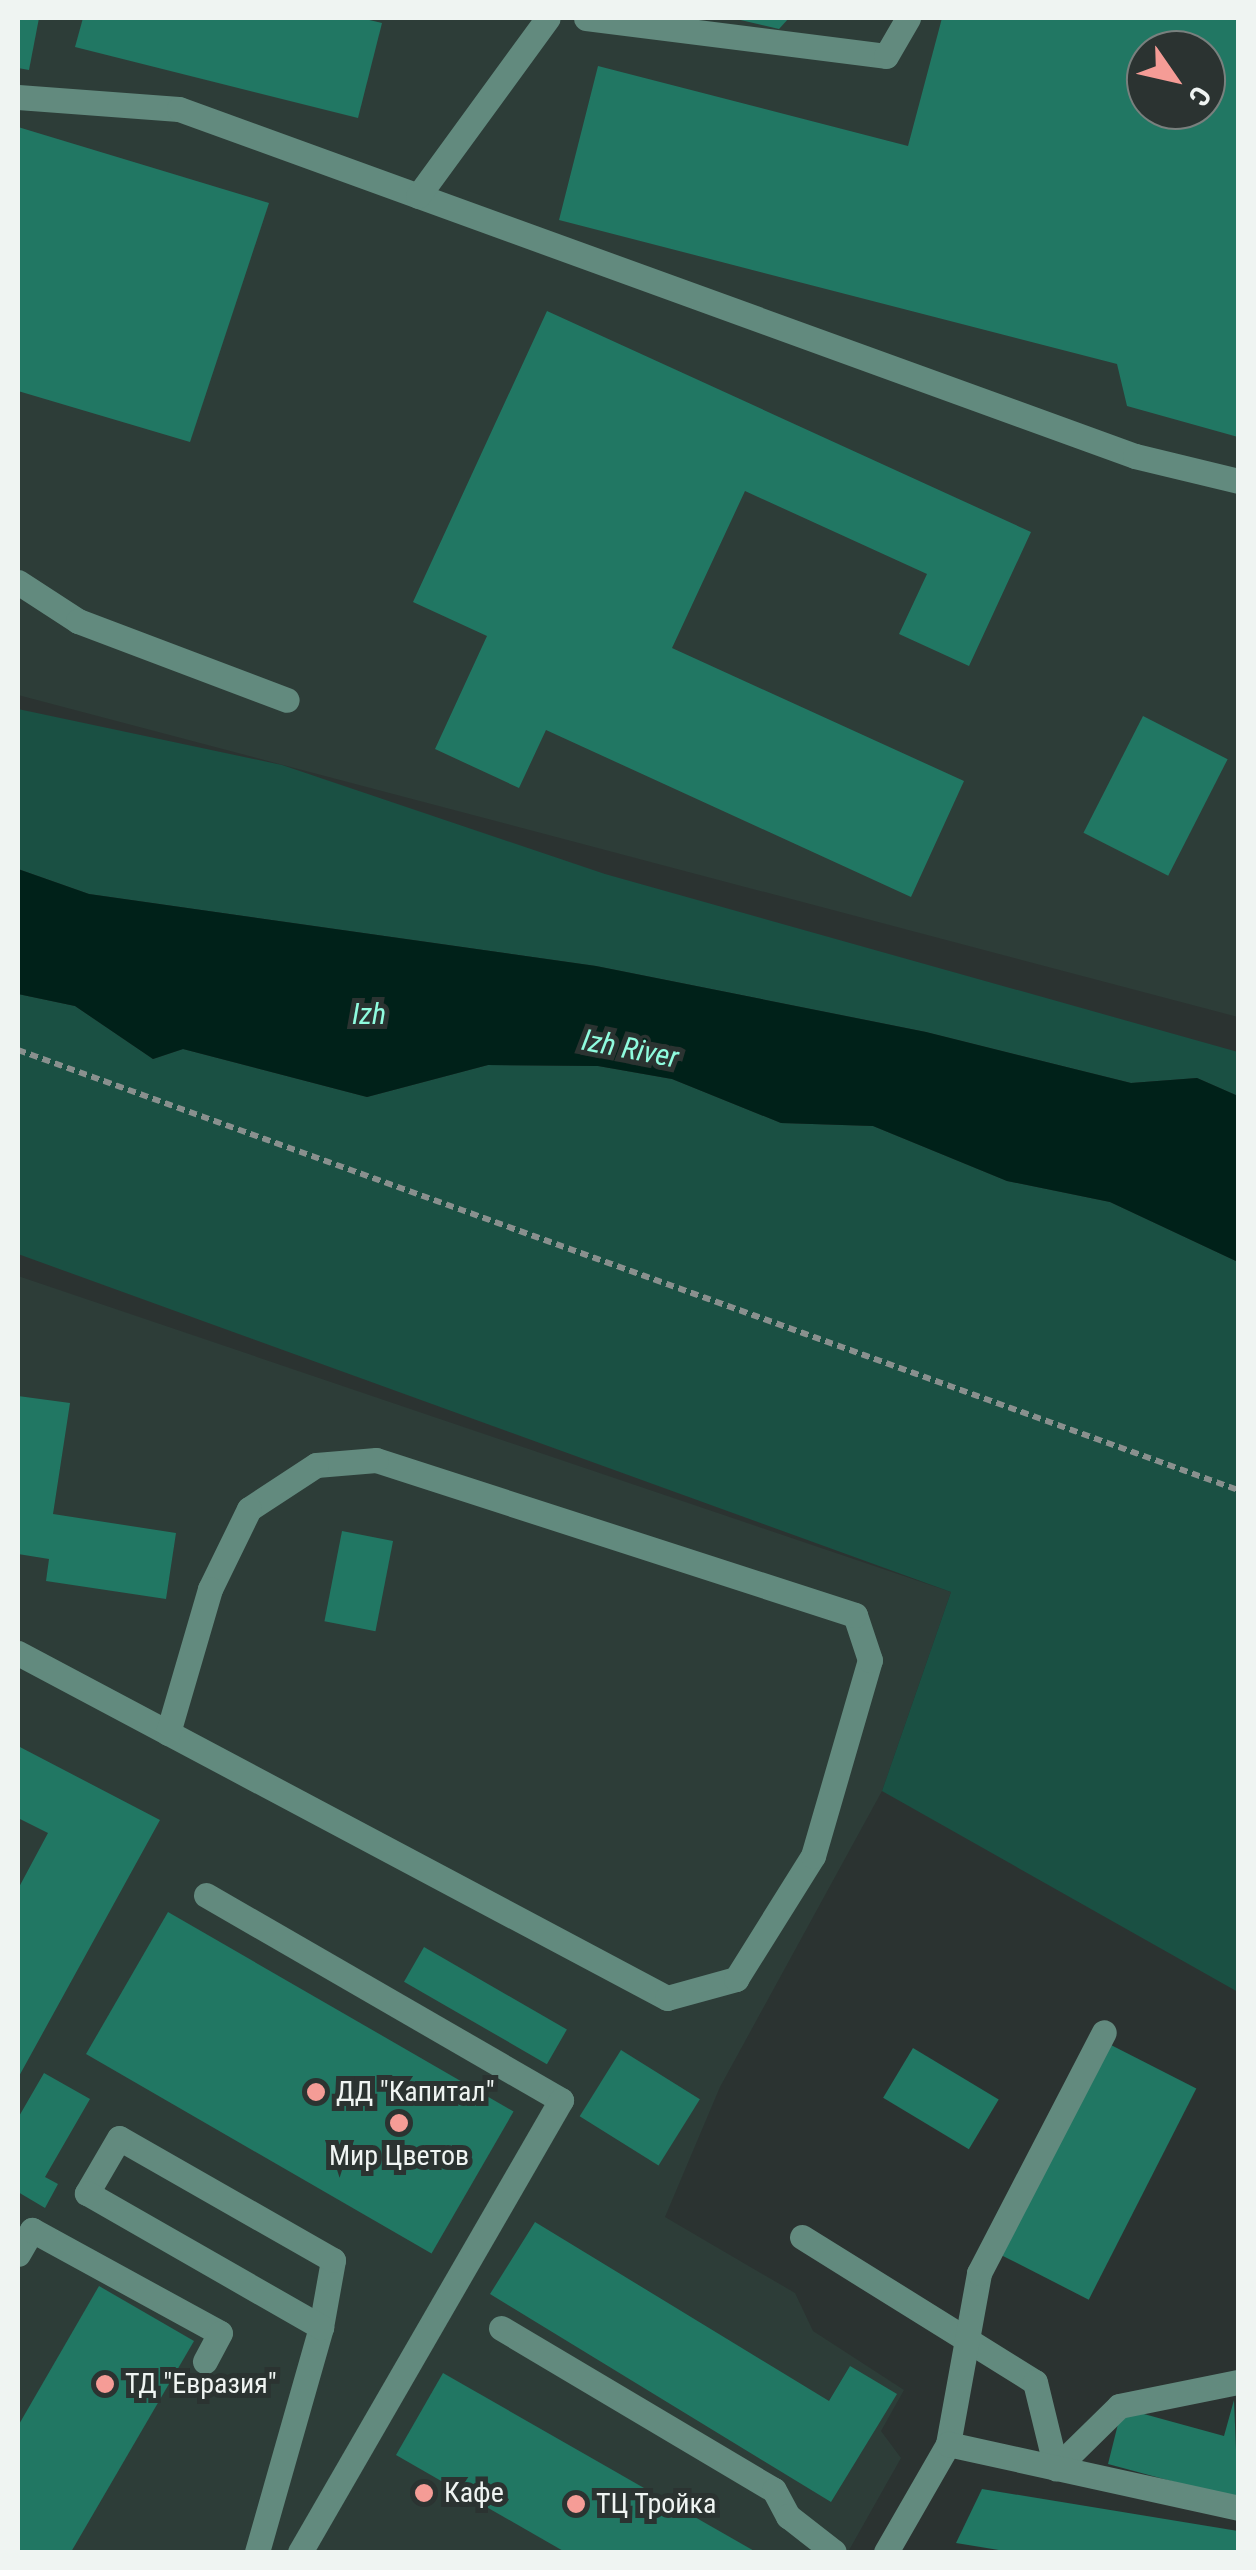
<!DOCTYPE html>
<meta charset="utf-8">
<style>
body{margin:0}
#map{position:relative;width:1256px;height:2570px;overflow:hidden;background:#2b3331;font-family:"Roboto Condensed",sans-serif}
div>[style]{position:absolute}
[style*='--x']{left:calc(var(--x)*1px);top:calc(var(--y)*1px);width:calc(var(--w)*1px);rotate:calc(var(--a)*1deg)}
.built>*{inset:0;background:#2d3d38}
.green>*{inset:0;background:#1a5043}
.water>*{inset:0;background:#002119}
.building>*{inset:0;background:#217763;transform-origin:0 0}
.path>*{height:6px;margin-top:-3px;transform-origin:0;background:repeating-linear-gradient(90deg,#89908e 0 8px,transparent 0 13px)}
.minor>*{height:25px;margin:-12.5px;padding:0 12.5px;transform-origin:12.5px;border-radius:12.5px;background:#628a7e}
.dots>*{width:28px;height:28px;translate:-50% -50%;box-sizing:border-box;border:5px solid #2b3331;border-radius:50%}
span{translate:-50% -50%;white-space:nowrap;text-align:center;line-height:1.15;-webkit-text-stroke:10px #2b3331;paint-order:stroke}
.poi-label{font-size:28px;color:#eff4f2}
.left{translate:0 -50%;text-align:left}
.water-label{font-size:30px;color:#8ffcde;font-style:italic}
.frame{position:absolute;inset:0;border:20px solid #eff4f2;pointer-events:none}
.north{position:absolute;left:1126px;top:30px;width:100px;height:100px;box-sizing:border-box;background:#2b3331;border:2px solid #79807e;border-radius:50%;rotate:124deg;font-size:28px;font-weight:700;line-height:40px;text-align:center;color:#eff4f2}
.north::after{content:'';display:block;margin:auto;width:35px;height:45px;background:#f59c96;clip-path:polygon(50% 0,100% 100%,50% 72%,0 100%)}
</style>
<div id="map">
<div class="built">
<i style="clip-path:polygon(evenodd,18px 18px,1238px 18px,1238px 1017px,18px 695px,18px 18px,1146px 50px,1206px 50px,1206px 110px,1146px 110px,1146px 50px)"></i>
<i style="clip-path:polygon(18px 1276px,951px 1592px,882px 1791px,720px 2087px,665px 2217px,795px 2293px,813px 2331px,904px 2390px,881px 2431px,901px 2458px,848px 2552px,18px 2552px)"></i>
</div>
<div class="green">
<i style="clip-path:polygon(18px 709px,282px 765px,605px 874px,1238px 1052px,1238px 1096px,1197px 1078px,1131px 1083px,926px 1032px,596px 966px,89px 894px,18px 869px)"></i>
<i style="clip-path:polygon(18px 994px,75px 1006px,153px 1059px,183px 1049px,367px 1097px,488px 1065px,598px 1066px,672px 1079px,781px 1123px,873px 1126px,1007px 1181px,1110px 1202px,1238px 1262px,1238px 1992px,882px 1791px,951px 1592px,18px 1254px)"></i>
</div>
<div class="water">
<i style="clip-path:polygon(18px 869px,89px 894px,596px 966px,926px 1032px,1131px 1083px,1197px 1078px,1238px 1096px,1238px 1262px,1110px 1202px,1007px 1181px,873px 1126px,781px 1123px,672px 1079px,598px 1066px,488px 1065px,367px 1097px,183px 1049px,153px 1059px,75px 1006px,18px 994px)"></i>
</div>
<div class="building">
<i style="clip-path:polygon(18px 18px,39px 18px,29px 70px,18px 68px)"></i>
<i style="clip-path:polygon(83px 18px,361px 18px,382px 23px,358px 118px,75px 47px)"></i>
<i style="clip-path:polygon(732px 18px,789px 18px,779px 29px)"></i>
<i style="clip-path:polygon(evenodd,942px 18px,1238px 18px,1238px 437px,1127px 406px,1117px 364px,559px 220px,598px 66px,908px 146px,942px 18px,1146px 50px,1206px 50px,1206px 110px,1146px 110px,1146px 50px)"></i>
<i style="clip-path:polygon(18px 127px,269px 203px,190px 442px,18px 391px)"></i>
<i style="clip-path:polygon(547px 311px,1031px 532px,969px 666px,899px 634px,927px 574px,745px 491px,672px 648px,964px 781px,911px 897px,546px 730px,519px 788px,435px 749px,487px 636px,413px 602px)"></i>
<i style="left:1143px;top:716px;width:95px;height:131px;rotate:27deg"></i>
<i style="clip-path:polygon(18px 1396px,70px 1403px,53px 1514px,176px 1533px,166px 1599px,46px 1581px,49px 1559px,18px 1554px)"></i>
<i style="left:342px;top:1531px;width:52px;height:92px;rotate:11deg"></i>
<i style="clip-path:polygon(18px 1746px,160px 1820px,18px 2078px,18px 1889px,48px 1833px,18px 1818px)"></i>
<i style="left:168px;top:1912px;width:399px;height:164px;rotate:30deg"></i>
<i style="left:424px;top:1947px;width:165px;height:40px;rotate:30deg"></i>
<i style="left:1109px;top:2044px;width:98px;height:237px;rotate:27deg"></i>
<i style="left:913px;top:2048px;width:100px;height:58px;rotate:31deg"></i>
<i style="left:621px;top:2050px;width:93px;height:78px;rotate:32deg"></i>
<i style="clip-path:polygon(44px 2073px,90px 2099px,45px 2177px,58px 2184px,45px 2208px,18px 2192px,18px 2118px)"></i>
<i style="clip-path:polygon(535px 2222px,829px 2401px,850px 2366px,897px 2394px,831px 2502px,490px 2294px)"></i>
<i style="clip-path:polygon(99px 2286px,194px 2341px,71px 2552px,18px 2552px,18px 2426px)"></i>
<i style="clip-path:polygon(443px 2373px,756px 2552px,565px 2552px,396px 2455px)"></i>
<i style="clip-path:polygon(1234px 2400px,1238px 2499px,1108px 2464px,1122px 2408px,1224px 2436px)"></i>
<i style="clip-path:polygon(982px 2489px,1238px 2531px,1238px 2552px,1011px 2552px,956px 2543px)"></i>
</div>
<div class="path">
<i style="--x:18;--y:1050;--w:1297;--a:19.83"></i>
</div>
<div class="minor">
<i style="--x:586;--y:18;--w:302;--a:7.2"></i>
<i style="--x:886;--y:56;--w:44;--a:-59.9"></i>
<i style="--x:18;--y:97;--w:161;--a:4.3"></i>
<i style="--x:179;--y:109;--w:1017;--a:19.95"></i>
<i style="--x:1135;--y:456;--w:106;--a:13.6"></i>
<i style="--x:418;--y:196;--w:220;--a:-53.9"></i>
<i style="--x:18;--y:582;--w:72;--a:33"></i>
<i style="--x:78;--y:621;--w:223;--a:20.7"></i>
<i style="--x:18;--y:1653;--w:735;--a:27.99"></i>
<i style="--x:667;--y:1998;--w:72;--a:-15.4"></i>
<i style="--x:736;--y:1979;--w:145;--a:-58"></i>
<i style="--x:813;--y:1856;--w:204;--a:-73.8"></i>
<i style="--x:870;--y:1660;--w:47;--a:-108.4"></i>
<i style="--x:855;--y:1615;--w:503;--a:-162.07"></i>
<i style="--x:376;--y:1460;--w:60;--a:175.2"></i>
<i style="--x:316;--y:1465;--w:80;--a:146.7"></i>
<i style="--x:249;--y:1509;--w:89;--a:116"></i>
<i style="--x:210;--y:1589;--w:150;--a:106.3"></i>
<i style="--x:206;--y:1895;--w:410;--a:30"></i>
<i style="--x:561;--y:2100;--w:522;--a:120"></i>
<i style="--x:802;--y:2237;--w:274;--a:31.9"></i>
<i style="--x:1035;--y:2382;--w:89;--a:76.3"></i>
<i style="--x:18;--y:2254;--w:28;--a:-60"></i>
<i style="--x:32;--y:2230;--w:214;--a:28.7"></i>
<i style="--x:220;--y:2333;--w:32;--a:118"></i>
<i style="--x:501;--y:2328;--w:317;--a:30.7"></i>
<i style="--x:774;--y:2490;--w:30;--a:62"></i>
<i style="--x:788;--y:2516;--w:58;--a:38"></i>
<i style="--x:948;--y:2444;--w:174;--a:-79.7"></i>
<i style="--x:979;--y:2273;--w:271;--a:-62.6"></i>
<i style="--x:1056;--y:2468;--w:88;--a:-44.5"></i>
<i style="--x:1119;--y:2406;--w:121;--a:-11.4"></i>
<i style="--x:257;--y:2552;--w:234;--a:-74.1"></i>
<i style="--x:321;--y:2327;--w:68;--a:-79.8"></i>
<i style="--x:333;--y:2260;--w:246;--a:-150.3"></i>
<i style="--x:119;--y:2138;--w:64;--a:120.2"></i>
<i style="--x:87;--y:2193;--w:270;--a:29.8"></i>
<i style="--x:886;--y:2552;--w:125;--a:-60.1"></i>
<i style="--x:948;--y:2444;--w:297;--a:12.4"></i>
</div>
<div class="dots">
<i style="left:316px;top:2092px;background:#f59c96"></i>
<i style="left:399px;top:2123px;background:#f59c96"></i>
<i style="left:105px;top:2384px;background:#f59c96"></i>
<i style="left:424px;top:2493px;background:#f59c96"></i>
<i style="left:576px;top:2504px;background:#f59c96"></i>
</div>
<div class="poi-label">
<span class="left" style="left:336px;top:2092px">ДД "Капитал"</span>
<span style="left:399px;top:2156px">Мир Цветов</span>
<span class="left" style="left:125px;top:2384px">ТД "Евразия"</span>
<span class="left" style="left:444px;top:2493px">Кафе</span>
<span class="left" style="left:596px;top:2504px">ТЦ Тройка</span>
</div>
<div class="water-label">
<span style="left:369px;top:1014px">Izh</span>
<span style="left:630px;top:1049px;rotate:11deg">Izh River</span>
</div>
<div class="frame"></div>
<div class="north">С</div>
</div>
